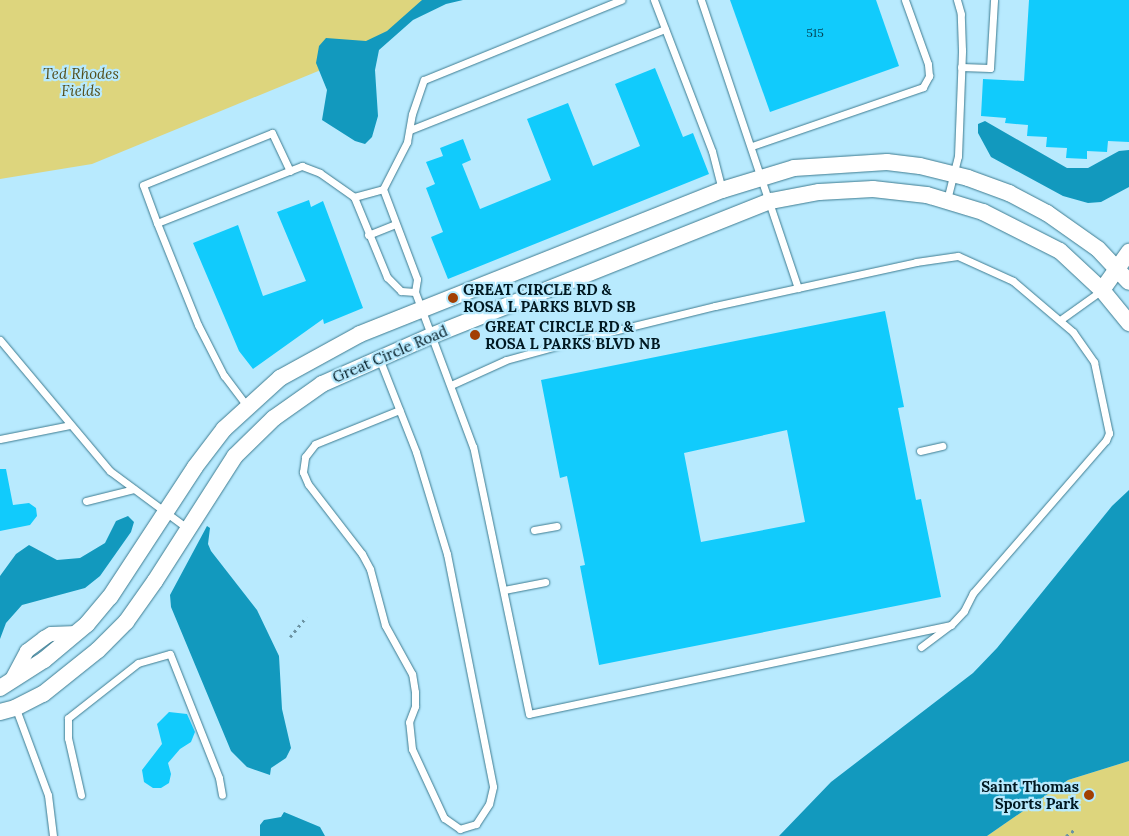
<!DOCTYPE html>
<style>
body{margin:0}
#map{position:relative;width:1129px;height:836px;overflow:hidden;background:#b8eafe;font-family:Lora,serif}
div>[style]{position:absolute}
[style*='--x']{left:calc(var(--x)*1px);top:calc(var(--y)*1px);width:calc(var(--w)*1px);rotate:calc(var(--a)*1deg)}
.green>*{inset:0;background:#ddd57d}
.water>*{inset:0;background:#1299be}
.building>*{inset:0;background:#11cbfc}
.path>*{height:2.5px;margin-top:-1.25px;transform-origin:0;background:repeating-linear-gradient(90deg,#6c93a2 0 2.5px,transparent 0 6.5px)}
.roads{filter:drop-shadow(0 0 1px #3d7b90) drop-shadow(0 0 1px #3d7b90)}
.service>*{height:7px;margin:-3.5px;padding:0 3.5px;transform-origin:3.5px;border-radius:3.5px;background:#fff}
.minor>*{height:14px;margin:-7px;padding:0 7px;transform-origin:7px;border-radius:7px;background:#fff}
.tertiary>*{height:16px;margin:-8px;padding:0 8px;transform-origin:8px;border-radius:8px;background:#fff}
.dots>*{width:14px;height:14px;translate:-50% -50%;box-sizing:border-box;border:2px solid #b8eafe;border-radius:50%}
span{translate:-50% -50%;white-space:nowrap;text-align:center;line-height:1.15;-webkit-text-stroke:4.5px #b8eafe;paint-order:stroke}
.number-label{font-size:12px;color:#044558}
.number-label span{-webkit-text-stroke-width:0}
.park-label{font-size:15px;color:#534e1c;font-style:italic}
.poi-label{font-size:15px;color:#001821;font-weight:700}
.left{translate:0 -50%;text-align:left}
.right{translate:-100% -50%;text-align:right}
.street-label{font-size:15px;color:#001821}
</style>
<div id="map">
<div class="green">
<i style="clip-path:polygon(0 0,437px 0,362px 53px,92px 164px,0 179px)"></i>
<i style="clip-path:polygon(1129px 761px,1129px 836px,987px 836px,1068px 780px)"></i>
</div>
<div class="water">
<i style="clip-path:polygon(422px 0,463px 0,446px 4px,413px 20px,379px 50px,375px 70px,378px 116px,372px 137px,365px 144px,355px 141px,322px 120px,327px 90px,316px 63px,319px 46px,326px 38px,366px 41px,387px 31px)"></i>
<i style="clip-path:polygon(985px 121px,1067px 168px,1088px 168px,1119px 151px,1129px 150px,1129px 187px,1101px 202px,1088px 203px,1063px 196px,991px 157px,978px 133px,978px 124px)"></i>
<i style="clip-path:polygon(1129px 490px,1129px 761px,1068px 780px,987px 836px,779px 836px,831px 782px,973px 673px,997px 648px,1112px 506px)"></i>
<i style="clip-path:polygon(128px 516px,134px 522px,131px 532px,100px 576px,85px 588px,22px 605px,6px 623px,0 639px,0 576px,16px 554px,29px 545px,57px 560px,80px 558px,105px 543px,116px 521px)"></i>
<i style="clip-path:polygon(207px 526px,210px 528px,208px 544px,211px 551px,257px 610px,279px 656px,282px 709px,291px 748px,286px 758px,271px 768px,270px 775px,247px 767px,231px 751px,171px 607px,170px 595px)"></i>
<i style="clip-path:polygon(284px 812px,320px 827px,325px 836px,260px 836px,260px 825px,264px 820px,281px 817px)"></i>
</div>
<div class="building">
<i style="clip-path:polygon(730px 0,876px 0,899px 66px,770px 112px)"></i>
<i style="clip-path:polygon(1029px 0,1129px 0,1129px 142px,1108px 141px,1107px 152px,1087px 151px,1087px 159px,1066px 158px,1067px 148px,1046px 147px,1047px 137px,1027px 136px,1028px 125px,1005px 123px,1006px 118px,981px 116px,983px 79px,1024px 81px)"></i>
<i style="clip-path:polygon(655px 68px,683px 137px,693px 133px,709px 174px,448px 279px,431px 237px,443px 232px,426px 188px,435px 184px,426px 162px,443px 156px,440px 148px,463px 139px,471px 160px,462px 164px,480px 209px,551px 180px,527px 119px,568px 103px,593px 166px,640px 146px,615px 84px)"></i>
<i style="clip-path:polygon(309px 200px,311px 207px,323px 201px,363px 308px,324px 324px,323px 319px,253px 369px,239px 351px,193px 243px,238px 225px,263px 296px,306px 281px,277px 212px)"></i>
<i style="clip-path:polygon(evenodd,885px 311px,904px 407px,898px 408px,916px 500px,921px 499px,941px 597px,599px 665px,580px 566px,585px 565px,567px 476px,560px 478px,541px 380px,885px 311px,787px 430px,805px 522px,701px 542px,684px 453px,787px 430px)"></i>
<i style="clip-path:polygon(0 469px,6px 469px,13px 505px,29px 503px,36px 508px,37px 516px,30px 525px,0 531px)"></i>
<i style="clip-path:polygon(169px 712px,187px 714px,195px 732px,191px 742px,180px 749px,168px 763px,171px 774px,169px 783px,161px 788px,153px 788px,144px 782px,142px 770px,162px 744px,157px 724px)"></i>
</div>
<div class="path">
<i style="--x:290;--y:637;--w:26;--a:-51"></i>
<i style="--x:1066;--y:836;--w:10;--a:-37"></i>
</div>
<div class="roads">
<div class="service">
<i style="--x:654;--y:0;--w:162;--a:69"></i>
<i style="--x:712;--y:151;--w:40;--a:75.6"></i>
<i style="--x:701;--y:0;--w:304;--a:71.4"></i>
<i style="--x:961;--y:67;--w:29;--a:2"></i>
<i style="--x:990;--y:68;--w:68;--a:-86.6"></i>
<i style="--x:410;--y:130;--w:274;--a:-21.6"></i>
<i style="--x:752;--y:146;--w:181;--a:-19"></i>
<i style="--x:923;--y:87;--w:13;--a:-61"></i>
<i style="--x:929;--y:76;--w:12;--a:-95"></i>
<i style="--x:928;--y:64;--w:68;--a:-109.8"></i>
<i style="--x:354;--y:197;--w:30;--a:-15"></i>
<i style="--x:947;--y:200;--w:45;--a:-76"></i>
<i style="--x:958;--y:156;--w:106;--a:-87.8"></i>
<i style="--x:962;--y:50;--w:36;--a:-92"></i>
<i style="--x:961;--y:14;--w:15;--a:-106"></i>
<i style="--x:157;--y:223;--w:40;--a:-110.2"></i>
<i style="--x:143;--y:185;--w:139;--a:-22"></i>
<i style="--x:272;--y:133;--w:42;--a:64.7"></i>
<i style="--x:368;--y:235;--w:29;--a:-22"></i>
<i style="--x:1060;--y:320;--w:52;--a:-35.5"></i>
<i style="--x:0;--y:340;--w:171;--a:50"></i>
<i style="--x:110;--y:471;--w:96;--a:36.5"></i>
<i style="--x:379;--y:358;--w:101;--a:68.5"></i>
<i style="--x:416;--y:452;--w:107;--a:73.1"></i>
<i style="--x:447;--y:554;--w:237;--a:78.8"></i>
<i style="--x:493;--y:787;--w:17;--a:103"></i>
<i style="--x:489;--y:804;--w:24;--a:123"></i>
<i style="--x:476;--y:824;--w:17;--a:163"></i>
<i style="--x:460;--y:829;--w:19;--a:-145"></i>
<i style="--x:444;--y:818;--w:76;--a:-114.9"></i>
<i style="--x:412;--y:749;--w:27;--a:-96"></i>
<i style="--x:409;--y:722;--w:17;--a:-69"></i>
<i style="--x:415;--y:706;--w:14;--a:-90"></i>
<i style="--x:415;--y:692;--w:18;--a:-99"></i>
<i style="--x:412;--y:674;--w:56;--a:-118.9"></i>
<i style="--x:385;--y:625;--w:58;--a:-105"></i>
<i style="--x:370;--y:569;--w:17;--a:-118"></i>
<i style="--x:362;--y:554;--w:88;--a:-127.6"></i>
<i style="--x:308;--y:484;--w:13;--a:-113"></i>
<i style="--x:303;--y:472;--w:15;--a:-82"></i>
<i style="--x:305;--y:457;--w:16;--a:-52"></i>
<i style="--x:315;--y:444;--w:91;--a:-22"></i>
<i style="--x:451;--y:385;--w:60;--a:-24.4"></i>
<i style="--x:506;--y:360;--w:90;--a:-15.4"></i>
<i style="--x:593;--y:336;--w:126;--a:-13.8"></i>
<i style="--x:715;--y:306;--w:206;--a:-12.3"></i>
<i style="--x:916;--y:262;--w:42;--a:-8.1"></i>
<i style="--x:958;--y:256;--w:60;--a:24.4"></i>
<i style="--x:1013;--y:281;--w:79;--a:40.4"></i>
<i style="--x:1073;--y:332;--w:37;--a:55"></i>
<i style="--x:1094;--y:362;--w:73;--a:78.1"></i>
<i style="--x:1109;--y:433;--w:8;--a:113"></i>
<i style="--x:1106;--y:440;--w:203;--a:131"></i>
<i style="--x:973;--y:593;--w:20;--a:117"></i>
<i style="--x:964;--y:611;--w:19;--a:133"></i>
<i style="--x:951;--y:625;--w:431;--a:168.1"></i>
<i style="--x:529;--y:714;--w:273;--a:-101.8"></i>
<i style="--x:473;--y:447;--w:165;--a:-110.5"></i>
<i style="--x:415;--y:292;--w:13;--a:-81"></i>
<i style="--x:417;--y:279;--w:96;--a:-110.7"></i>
<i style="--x:383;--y:189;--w:53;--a:-62.9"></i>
<i style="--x:407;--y:142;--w:28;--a:-80"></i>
<i style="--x:412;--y:114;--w:36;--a:-71"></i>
<i style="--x:424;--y:80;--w:213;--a:-22.1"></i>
<i style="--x:247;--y:406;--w:38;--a:-127"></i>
<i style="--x:224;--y:376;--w:57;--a:-117"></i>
<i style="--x:198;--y:325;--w:110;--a:-111.9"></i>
<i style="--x:157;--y:223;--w:156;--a:-21.5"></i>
<i style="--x:302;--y:166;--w:19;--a:21"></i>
<i style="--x:320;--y:173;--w:42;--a:35.2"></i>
<i style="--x:354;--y:197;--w:87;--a:67.6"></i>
<i style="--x:387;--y:277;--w:20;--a:45"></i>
<i style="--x:401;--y:291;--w:14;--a:4"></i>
<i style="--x:0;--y:439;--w:71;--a:-11.3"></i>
<i style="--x:920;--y:451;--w:23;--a:-13"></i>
<i style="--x:86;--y:501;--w:49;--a:-14"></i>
<i style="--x:534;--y:530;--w:23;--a:-10"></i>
<i style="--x:504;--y:590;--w:42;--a:-11"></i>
<i style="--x:921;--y:647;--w:35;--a:-37"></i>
<i style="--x:16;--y:709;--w:92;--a:69.6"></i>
<i style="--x:48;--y:795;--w:41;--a:83"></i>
<i style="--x:81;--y:795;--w:58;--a:-102.8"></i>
<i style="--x:68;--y:738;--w:20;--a:-90"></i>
<i style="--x:68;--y:718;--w:89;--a:-38.2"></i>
<i style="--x:138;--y:663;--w:33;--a:-16"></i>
<i style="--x:170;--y:654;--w:133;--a:68.4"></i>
<i style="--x:219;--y:778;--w:17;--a:80"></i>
</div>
<div class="minor">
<i style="--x:11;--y:681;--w:34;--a:-62"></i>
<i style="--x:27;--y:651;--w:21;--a:-37"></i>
<i style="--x:44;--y:638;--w:8;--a:-30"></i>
<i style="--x:51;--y:634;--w:26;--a:-2"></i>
</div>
<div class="tertiary">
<i style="--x:1102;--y:290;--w:47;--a:-54.6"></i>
<i style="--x:0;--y:688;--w:52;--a:-32.5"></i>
<i style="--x:44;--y:660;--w:56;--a:-39.9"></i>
<i style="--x:87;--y:624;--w:35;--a:-50"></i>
<i style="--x:110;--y:597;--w:155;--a:-56.8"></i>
<i style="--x:195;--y:467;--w:48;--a:-52.7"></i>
<i style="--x:224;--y:429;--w:76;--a:-42.3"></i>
<i style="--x:280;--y:378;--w:91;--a:-28.8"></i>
<i style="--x:360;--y:334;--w:390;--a:-21.7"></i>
<i style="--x:722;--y:190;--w:75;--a:-17"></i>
<i style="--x:794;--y:168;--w:93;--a:-3.7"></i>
<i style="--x:887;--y:162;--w:33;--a:7"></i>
<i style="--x:920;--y:166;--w:49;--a:14"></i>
<i style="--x:968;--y:178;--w:44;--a:20.1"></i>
<i style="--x:1009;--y:193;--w:43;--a:27.8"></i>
<i style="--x:1047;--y:213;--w:62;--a:35.2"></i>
<i style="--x:1098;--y:249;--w:45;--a:46.8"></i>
<i style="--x:0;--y:712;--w:16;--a:-15"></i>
<i style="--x:15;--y:708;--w:31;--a:-27"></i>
<i style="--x:43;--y:694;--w:70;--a:-38.7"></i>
<i style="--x:98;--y:650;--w:40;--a:-45"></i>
<i style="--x:126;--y:622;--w:50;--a:-54.7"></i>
<i style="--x:155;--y:581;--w:148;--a:-57.4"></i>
<i style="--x:235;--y:456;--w:54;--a:-44.3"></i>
<i style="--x:274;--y:418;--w:59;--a:-35.3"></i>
<i style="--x:322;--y:384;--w:119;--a:-23.8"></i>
<i style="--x:431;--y:336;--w:366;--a:-21.7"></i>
<i style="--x:771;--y:201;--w:49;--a:-10.6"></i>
<i style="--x:819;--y:192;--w:54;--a:-3.2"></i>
<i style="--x:873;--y:189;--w:54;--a:6.3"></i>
<i style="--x:927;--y:195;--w:59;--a:16.9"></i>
<i style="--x:983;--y:212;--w:86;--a:26.9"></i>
<i style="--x:1060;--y:251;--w:57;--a:42.9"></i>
<i style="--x:1102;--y:290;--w:43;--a:50.7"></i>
</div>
</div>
<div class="dots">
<i style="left:453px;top:298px;background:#a23f03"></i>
<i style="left:475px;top:335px;background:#a23f03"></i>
<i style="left:1089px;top:795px;background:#a23f03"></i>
</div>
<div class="number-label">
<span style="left:815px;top:33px">515</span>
</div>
<div class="park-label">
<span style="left:81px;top:82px">Ted Rhodes<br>Fields</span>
</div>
<div class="poi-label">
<span class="left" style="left:463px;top:298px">GREAT CIRCLE RD &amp;<br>ROSA L PARKS BLVD SB</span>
<span class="left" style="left:485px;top:335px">GREAT CIRCLE RD &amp;<br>ROSA L PARKS BLVD NB</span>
<span class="right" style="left:1079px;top:795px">Saint Thomas<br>Sports Park</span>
</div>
<div class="street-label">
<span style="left:390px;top:354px;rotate:-23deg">Great Circle Road</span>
</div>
</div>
